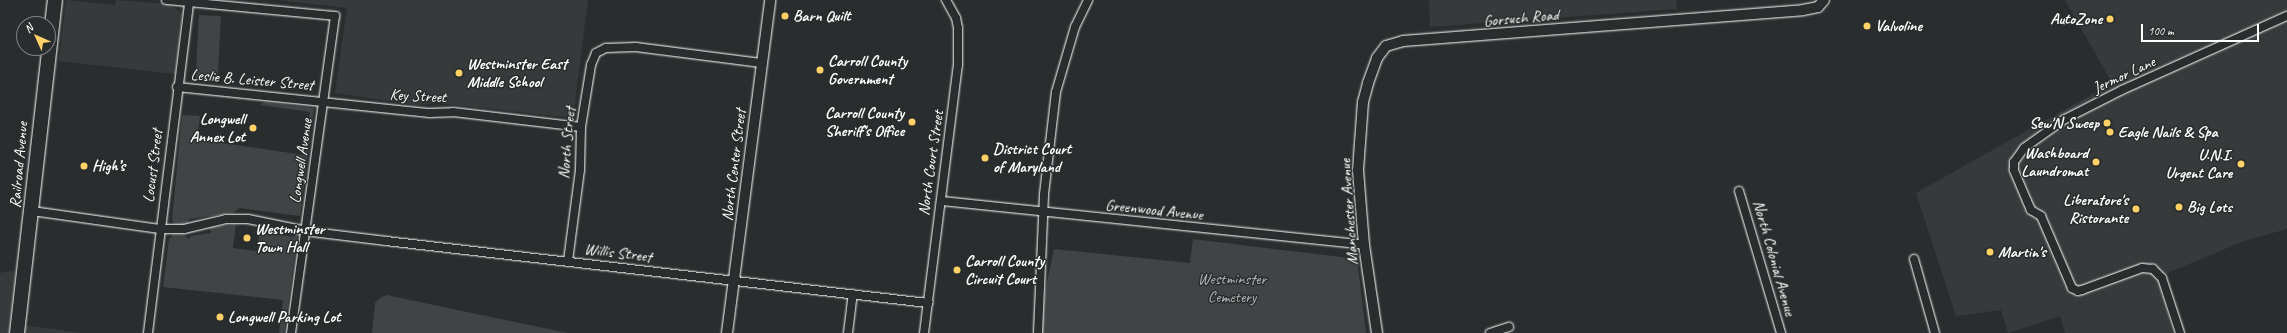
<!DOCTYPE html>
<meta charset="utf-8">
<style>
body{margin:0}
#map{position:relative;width:2287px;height:333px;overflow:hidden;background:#2a2d2e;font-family:Caveat,sans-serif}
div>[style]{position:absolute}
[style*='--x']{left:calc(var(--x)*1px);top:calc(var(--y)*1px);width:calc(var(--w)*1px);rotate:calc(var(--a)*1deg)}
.built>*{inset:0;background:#373a3b}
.green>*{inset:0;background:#414445;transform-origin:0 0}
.roads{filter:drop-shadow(0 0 1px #fff) drop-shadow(0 0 1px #fff)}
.minor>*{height:8px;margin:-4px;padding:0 4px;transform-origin:4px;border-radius:4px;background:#2a2d2e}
.tertiary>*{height:10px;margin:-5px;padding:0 5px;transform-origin:5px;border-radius:5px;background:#2a2d2e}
.trunk>*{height:14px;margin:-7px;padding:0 7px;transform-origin:7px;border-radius:7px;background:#2a2d2e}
.dots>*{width:11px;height:11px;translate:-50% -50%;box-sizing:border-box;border:2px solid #2a2d2e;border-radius:50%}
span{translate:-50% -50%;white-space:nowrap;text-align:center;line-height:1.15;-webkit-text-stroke:3px #2a2d2e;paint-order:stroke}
.poi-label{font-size:16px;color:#fff;font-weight:700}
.left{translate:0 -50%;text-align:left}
.right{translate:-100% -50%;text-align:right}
.street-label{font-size:16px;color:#fff}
.park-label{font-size:16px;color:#b3b4b5}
.north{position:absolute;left:16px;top:16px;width:40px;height:40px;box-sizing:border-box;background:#2a2d2e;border:1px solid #7f8182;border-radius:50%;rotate:315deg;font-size:11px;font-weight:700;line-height:16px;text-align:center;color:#fff}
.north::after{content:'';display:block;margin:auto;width:14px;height:18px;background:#ffd166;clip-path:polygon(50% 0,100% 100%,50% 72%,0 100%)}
.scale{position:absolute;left:2141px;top:24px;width:118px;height:18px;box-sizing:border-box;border:2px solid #fff;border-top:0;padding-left:5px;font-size:12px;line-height:14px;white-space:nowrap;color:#fff;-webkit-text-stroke:3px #2a2d2e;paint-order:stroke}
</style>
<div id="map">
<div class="built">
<i style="clip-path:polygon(66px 0,115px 5px,116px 0,167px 4px,182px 13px,175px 74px,59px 61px)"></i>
<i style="clip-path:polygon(278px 0,588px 0,574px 110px,566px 117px,437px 103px,416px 105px,335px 93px,347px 8px)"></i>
<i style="clip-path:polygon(1429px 0,1676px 0,1677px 9px,1430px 27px)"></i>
<i style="clip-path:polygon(2065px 0,2287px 0,2287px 229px,2244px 241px,2158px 277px,2173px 333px,2065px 333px,2060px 316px,2008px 333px,2001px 310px,1956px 316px,1916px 193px,2112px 83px)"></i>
<i style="clip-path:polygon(16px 270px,10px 323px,82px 333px,0 333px,0 273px)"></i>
</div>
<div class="green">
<i style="left:199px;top:15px;width:22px;height:66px;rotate:3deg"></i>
<i style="clip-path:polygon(264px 102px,314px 108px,300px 216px,239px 208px,234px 213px,189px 219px,184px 235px,189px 239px,191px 236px,211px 233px,210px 227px,236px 224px,233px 248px,257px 251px,260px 227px,268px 233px,294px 237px,296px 231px,298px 234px,284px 333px,279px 333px,283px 300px,163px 287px,169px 239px,172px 236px,174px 224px,172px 219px,182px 115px,200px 116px,197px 139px,303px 155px,310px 112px,260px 105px)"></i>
<i style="clip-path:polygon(1193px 239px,1357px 259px,1366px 333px,1042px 333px,1045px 291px,1054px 249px,1190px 263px)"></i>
<i style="clip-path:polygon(389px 295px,391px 296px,568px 333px,372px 333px,375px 303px,381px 297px)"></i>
</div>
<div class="roads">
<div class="minor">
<i style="--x:166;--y:0;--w:170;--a:5.4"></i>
<i style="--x:335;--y:16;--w:320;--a:97.9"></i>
<i style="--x:177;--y:87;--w:254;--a:5.9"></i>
<i style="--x:430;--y:113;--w:23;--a:-2"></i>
<i style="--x:453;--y:112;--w:129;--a:6.7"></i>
<i style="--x:1739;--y:191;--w:148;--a:73.5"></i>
<i style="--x:941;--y:201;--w:425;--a:5.9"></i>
<i style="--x:32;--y:211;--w:129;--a:8"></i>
<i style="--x:160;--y:229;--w:24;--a:0"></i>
<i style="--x:184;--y:229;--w:43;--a:-13.4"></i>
<i style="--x:226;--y:219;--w:22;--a:0"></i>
<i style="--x:248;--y:219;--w:65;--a:11.5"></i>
<i style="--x:312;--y:232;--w:75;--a:6.9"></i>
<i style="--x:386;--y:241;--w:546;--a:6.53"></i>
<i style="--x:1914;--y:259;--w:77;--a:74.2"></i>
<i style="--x:568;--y:261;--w:92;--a:-82.5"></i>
<i style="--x:580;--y:170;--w:43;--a:-88.7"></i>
<i style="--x:581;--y:127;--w:63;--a:-80.8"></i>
<i style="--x:591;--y:65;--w:13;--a:-67"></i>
<i style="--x:596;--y:53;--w:11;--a:-27"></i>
<i style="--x:606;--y:48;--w:30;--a:-2"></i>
<i style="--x:636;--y:47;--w:126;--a:7.3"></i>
<i style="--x:148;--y:333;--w:333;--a:-82.9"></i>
<i style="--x:848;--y:333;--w:39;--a:-83"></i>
<i style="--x:924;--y:333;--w:270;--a:-82.8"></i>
<i style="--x:958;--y:65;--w:37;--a:-90"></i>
<i style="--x:958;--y:28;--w:10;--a:-101"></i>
<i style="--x:956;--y:18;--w:21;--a:-119"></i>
<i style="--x:1038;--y:333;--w:139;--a:-87.5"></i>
<i style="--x:1044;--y:194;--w:103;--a:-83.3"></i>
<i style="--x:1056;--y:92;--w:68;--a:-73.7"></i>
<i style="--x:1075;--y:27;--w:30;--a:-64"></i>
<i style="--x:1490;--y:333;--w:20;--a:-18"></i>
<i style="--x:2180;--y:333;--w:58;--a:-108.1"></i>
<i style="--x:2162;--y:278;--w:13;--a:-135"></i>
<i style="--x:2153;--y:269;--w:11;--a:-175"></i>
<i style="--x:2142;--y:268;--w:64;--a:159.9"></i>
<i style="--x:2082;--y:290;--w:4;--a:166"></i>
<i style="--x:2078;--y:291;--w:7;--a:-153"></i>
<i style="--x:2072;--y:288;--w:78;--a:-113.3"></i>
<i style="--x:2041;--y:216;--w:12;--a:-149"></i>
<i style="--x:2031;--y:210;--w:10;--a:-114"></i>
<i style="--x:2027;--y:201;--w:34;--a:-113"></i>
<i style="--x:2014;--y:170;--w:8;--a:-90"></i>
<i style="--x:2014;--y:162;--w:17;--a:-54"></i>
<i style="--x:2024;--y:148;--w:50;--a:-35.3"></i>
<i style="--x:2065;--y:119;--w:64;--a:-27"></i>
<i style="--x:2122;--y:90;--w:181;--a:-24.2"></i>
</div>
<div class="tertiary">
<i style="--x:727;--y:333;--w:336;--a:-82.6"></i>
<i style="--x:1377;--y:333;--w:89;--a:-98.4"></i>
<i style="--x:1364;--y:245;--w:75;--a:-94.6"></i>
<i style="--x:1358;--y:170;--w:68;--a:-85.8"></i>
<i style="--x:1363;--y:102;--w:20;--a:-75"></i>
<i style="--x:1368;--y:83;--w:27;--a:-70"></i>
<i style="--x:1377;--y:58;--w:15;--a:-53"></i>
<i style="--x:1386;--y:46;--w:18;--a:-16"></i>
<i style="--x:1403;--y:41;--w:401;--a:-4.4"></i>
<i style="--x:1803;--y:10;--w:15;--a:-11"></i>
<i style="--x:1818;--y:7;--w:9;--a:-49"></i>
</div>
<div class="trunk">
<i style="--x:17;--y:333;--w:335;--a:-83.5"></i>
</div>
</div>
<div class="dots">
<i style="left:785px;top:16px;background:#ffd166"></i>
<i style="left:2110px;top:19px;background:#ffd166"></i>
<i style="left:1867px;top:26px;background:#ffd166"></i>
<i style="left:820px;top:70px;background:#ffd166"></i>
<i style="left:459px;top:73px;background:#ffd166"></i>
<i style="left:912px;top:122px;background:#ffd166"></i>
<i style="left:2107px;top:123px;background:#ffd166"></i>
<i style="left:253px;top:128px;background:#ffd166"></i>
<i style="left:2110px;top:132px;background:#ffd166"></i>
<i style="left:985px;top:158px;background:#ffd166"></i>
<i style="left:2096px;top:162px;background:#ffd166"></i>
<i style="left:2241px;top:164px;background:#ffd166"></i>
<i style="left:84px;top:166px;background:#ffd166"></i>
<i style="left:2179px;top:207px;background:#ffd166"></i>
<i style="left:2136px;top:209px;background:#ffd166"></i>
<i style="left:247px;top:238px;background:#ffd166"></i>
<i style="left:1990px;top:252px;background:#ffd166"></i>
<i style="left:957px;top:270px;background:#ffd166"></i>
<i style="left:220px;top:317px;background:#ffd166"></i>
</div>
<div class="poi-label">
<span class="left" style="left:793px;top:16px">Barn Quilt</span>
<span class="right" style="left:2102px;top:19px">AutoZone</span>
<span class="left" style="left:1875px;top:26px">Valvoline</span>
<span class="left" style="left:828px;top:70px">Carroll County<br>Government</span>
<span class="left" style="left:467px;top:73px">Westminster East<br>Middle School</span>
<span class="right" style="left:904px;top:122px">Carroll County<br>Sheriff's Office</span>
<span class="right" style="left:245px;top:128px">Longwell<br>Annex Lot</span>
<span class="right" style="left:2099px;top:123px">Sew'N Sweep</span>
<span class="left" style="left:2118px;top:132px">Eagle Nails &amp; Spa</span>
<span class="left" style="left:993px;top:158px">District Court<br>of Maryland</span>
<span class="right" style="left:2088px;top:162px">Washboard<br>Laundromat</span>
<span class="right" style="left:2232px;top:164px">U.N.I.<br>Urgent Care</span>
<span class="left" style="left:92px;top:166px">High’s</span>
<span class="right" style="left:2128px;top:209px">Liberatore's<br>Ristorante</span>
<span class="left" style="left:2187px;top:207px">Big Lots</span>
<span class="left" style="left:255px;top:238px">Westminster<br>Town Hall</span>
<span class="left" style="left:1998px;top:252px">Martin's</span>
<span class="left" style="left:965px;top:270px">Carroll County<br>Circuit Court</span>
<span class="left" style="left:228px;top:317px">Longwell Parking Lot</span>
</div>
<div class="street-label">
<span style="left:1521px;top:18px;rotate:-5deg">Gorsuch Road</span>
<span style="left:2124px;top:75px;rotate:-25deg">Jermor Lane</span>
<span style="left:252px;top:80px;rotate:5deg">Leslie B. Leister Street</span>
<span style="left:418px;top:96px;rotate:3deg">Key Street</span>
<span style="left:567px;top:143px;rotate:-85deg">North Street</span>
<span style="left:301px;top:161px;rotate:-82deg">Longwell Avenue</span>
<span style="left:931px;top:163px;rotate:-82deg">North Court Street</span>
<span style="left:19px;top:165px;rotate:-85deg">Railroad Avenue</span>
<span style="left:734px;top:165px;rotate:-83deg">North Center Street</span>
<span style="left:153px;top:166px;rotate:-83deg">Locust Street</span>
<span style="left:1154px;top:210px;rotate:6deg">Greenwood Avenue</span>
<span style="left:1349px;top:212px;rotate:-94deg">Manchester Avenue</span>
<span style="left:618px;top:253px;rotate:7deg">Willis Street</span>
<span style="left:1774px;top:258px;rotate:74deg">North Colonial Avenue</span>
</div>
<div class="park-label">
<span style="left:1232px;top:288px">Westminster<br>Cemetery</span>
</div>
<div class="north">N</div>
<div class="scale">100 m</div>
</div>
